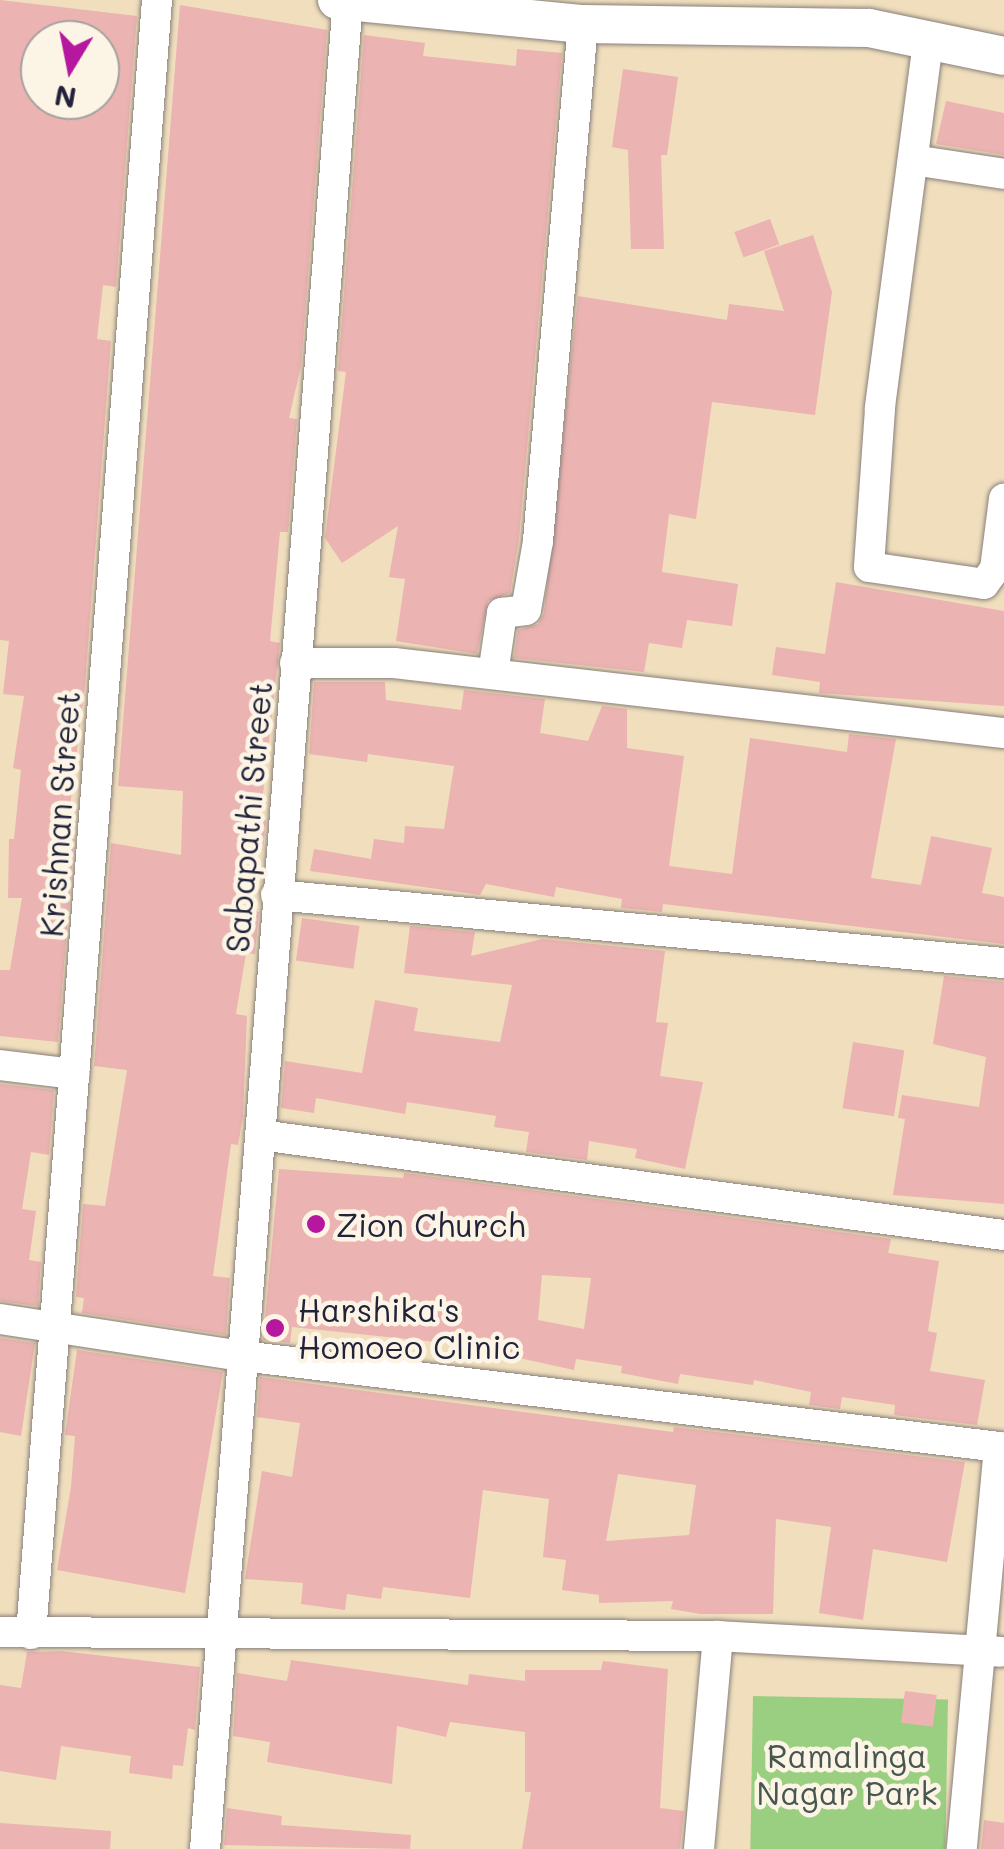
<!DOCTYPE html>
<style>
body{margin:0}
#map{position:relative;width:1004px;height:1849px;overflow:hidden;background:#f0debd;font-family:Mali,sans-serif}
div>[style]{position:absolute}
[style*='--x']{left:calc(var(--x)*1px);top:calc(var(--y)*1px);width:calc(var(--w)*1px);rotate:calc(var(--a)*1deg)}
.green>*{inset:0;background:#9acf81;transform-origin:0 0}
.building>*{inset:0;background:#ebb3b1;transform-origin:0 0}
.roads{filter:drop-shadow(0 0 2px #89807c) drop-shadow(0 0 2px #89807c)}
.minor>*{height:30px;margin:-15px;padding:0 15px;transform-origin:15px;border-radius:15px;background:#fff}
.major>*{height:38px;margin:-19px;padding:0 19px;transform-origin:19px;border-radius:19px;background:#fff}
.dots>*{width:28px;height:28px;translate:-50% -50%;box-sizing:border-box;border:5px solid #fcf5e5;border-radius:50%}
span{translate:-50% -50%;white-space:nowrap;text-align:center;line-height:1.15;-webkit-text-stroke:9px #fcf5e5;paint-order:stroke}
.street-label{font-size:32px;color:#22223b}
.poi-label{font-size:32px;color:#22223b}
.left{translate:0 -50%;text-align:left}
.park-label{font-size:32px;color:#465650}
.north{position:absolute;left:20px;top:20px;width:100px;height:100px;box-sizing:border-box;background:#fcf5e5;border:2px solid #a5a1a1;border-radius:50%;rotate:190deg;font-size:28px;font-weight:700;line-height:40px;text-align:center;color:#22223b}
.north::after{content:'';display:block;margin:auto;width:35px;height:45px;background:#b5179e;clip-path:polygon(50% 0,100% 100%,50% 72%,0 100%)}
</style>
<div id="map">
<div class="green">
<i style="left:753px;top:1696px;width:195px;height:153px;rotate:1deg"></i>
</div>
<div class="building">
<i style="clip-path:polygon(evenodd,0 0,137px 16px,116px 287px,103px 285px,97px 339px,111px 341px,85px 685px,66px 839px,74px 839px,58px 1042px,0 1036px,0 970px,10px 970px,22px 898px,8px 898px,9px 839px,14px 839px,21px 770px,13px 768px,24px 696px,3px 694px,9px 641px,0 640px,0 0,40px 40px,100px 40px,100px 100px,40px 100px,40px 40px)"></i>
<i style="clip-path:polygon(180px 5px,327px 30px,301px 366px,289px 418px,297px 419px,288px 532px,280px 532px,270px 641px,280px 643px,260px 820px,266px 820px,263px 850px,241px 850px,235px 907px,259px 912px,255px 954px,246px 953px,236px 1014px,247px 1016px,243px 1116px,238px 1145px,231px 1144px,213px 1276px,230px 1278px,226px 1335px,82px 1313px,84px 1298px,76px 1297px,83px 1204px,105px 1206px,127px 1070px,94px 1066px,111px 843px,181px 855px,183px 791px,118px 786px)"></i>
<i style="clip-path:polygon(364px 35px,425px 43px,423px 56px,516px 66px,517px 49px,562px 53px,519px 539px,510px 593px,488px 601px,477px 654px,396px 641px,405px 579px,389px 577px,398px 526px,342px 563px,325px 538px,346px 372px,338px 371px)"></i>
<i style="clip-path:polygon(623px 69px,678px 77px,667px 155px,661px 155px,664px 249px,631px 249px,628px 150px,612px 147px)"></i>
<i style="clip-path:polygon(946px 101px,1004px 113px,1004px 155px,936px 144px)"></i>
<i style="left:770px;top:219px;width:27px;height:38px;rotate:70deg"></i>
<i style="clip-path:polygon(813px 235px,832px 292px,815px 415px,712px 402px,696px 519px,669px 514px,662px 572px,738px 584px,732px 626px,687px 620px,682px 648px,649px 643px,644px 672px,514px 658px,518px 630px,538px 624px,544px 613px,578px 296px,727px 320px,729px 304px,784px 311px,764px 251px)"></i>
<i style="clip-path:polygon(836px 582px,1004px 611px,1004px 706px,819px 693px,820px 682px,772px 675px,776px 647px,825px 654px)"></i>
<i style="clip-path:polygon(314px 682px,385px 682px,386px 700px,461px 710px,464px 690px,545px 699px,540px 733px,588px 741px,602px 706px,627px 709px,627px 748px,684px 756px,669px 866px,732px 874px,750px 738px,847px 752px,849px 734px,896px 739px,871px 878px,921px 885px,931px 836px,992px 848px,982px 893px,1004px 897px,1004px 944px,663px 904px,662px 912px,621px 908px,622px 899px,556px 887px,554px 897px,486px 884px,480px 895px,310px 871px,314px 849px,371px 859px,374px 839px,404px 843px,405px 826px,444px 829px,454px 766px,368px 754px,367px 762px,309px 754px)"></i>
<i style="left:302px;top:918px;width:58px;height:43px;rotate:8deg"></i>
<i style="clip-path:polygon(410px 926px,475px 932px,471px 956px,542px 939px,665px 951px,656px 1022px,668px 1023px,660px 1076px,703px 1082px,685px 1169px,635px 1158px,637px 1149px,589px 1141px,587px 1160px,526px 1152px,529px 1132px,494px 1127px,496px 1116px,407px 1102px,405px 1114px,316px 1098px,314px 1113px,281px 1108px,285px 1061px,362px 1073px,375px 1000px,418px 1008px,414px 1031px,500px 1042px,512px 985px,404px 973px)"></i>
<i style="clip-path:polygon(944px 976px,1004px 982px,1004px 1204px,893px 1195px,905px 1119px,898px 1118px,902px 1095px,979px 1107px,986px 1057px,933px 1044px)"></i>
<i style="left:853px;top:1042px;width:52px;height:67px;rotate:9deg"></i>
<i style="clip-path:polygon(0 1084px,54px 1090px,49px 1155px,31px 1152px,22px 1209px,36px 1211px,29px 1260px,41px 1262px,38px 1306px,0 1301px)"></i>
<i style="clip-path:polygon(evenodd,279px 1169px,403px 1178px,404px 1173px,891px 1239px,888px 1253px,939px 1261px,928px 1331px,937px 1333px,930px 1371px,985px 1380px,977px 1425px,894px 1415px,895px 1405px,842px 1397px,840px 1409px,809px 1405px,811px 1392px,754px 1380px,753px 1385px,680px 1374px,678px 1384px,621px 1373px,622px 1366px,576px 1359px,574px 1370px,455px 1344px,292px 1327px,290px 1343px,263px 1340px,279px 1169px,542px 1275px,591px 1278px,584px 1329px,538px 1320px,542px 1275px)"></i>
<i style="clip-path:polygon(0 1338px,35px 1343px,21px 1436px,0 1432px)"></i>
<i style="clip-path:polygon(77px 1350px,223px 1372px,185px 1593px,57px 1570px,71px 1487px,75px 1436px,65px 1435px)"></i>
<i style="clip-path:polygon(evenodd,260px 1377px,673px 1432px,674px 1427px,965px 1462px,947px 1562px,873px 1549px,863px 1620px,819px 1613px,831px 1527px,776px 1519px,773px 1614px,700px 1614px,671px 1609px,673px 1601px,599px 1603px,599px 1595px,562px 1590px,566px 1560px,543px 1557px,549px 1499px,483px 1490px,470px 1598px,383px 1587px,381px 1599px,347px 1594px,345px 1610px,301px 1604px,303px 1583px,245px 1579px,262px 1471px,292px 1477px,300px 1423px,257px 1417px,260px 1377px,618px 1474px,696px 1485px,689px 1535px,606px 1541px,618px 1474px)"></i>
<i style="clip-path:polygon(61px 1651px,200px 1667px,195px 1730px,188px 1728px,183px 1766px,173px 1765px,172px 1779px,129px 1773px,131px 1756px,61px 1746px,56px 1780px,0 1771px,0 1685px,21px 1688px,27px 1652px)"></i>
<i style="clip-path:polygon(291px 1660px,468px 1685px,469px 1674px,525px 1681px,525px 1670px,601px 1670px,603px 1661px,668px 1669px,660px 1808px,684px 1811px,680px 1849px,522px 1849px,531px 1792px,525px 1792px,525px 1732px,450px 1722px,446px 1737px,397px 1726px,392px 1784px,267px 1762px,270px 1742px,233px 1736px,237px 1673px,287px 1681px)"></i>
<i style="left:905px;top:1691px;width:32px;height:32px;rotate:7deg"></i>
<i style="clip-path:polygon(227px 1808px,282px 1816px,281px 1825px,411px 1835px,410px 1849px,224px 1845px)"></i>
<i style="clip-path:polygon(984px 1820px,1004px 1823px,1004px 1849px,981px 1849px)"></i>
<i style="clip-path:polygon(0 1823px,111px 1831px,110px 1849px,0 1849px)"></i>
</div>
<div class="roads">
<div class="minor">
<i style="--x:928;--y:42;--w:370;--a:97.5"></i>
<i style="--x:880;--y:409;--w:158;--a:94"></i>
<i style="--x:869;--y:567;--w:116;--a:8.4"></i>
<i style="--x:984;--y:584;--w:19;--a:-54"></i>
<i style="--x:995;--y:569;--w:71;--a:-82.7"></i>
<i style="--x:913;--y:160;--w:92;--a:8.7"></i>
<i style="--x:295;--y:663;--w:99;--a:0"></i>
<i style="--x:394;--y:663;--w:614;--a:6.55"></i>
<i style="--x:493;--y:674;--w:62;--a:-81.6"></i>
<i style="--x:502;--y:613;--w:24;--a:-7"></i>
<i style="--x:526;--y:610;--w:70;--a:-80.1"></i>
<i style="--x:538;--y:541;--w:519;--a:-85.03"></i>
<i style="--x:276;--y:895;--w:731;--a:5.34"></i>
<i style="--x:0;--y:1065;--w:75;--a:6.9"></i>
<i style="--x:260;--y:1135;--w:751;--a:7.66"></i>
<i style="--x:0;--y:1319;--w:245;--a:8.7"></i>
<i style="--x:242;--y:1356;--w:762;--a:6.85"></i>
<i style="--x:999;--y:1447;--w:404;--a:95.3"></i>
<i style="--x:0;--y:1632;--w:718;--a:0.32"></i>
<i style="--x:718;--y:1636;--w:283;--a:3.2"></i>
<i style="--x:31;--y:1634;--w:1639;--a:-85.59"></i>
<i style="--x:205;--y:1849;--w:1854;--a:-85.58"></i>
<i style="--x:699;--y:1849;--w:214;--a:-84.9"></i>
</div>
<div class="major">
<i style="--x:337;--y:0;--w:247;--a:5.6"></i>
<i style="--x:583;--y:24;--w:286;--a:0.8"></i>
<i style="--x:869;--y:28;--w:138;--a:11.7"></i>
</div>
</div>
<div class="dots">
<i style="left:316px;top:1224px;background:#b5179e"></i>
<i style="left:275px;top:1328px;background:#b5179e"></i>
</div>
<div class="street-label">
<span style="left:59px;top:814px;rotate:-86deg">Krishnan Street</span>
<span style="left:248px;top:817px;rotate:-85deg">Sabapathi Street</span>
</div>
<div class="poi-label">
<span class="left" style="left:336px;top:1224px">Zion Church</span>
<span class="left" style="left:298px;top:1328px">Harshika's<br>Homoeo Clinic</span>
</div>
<div class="park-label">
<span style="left:847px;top:1774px">Ramalinga<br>Nagar Park</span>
</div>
<div class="north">N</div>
</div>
